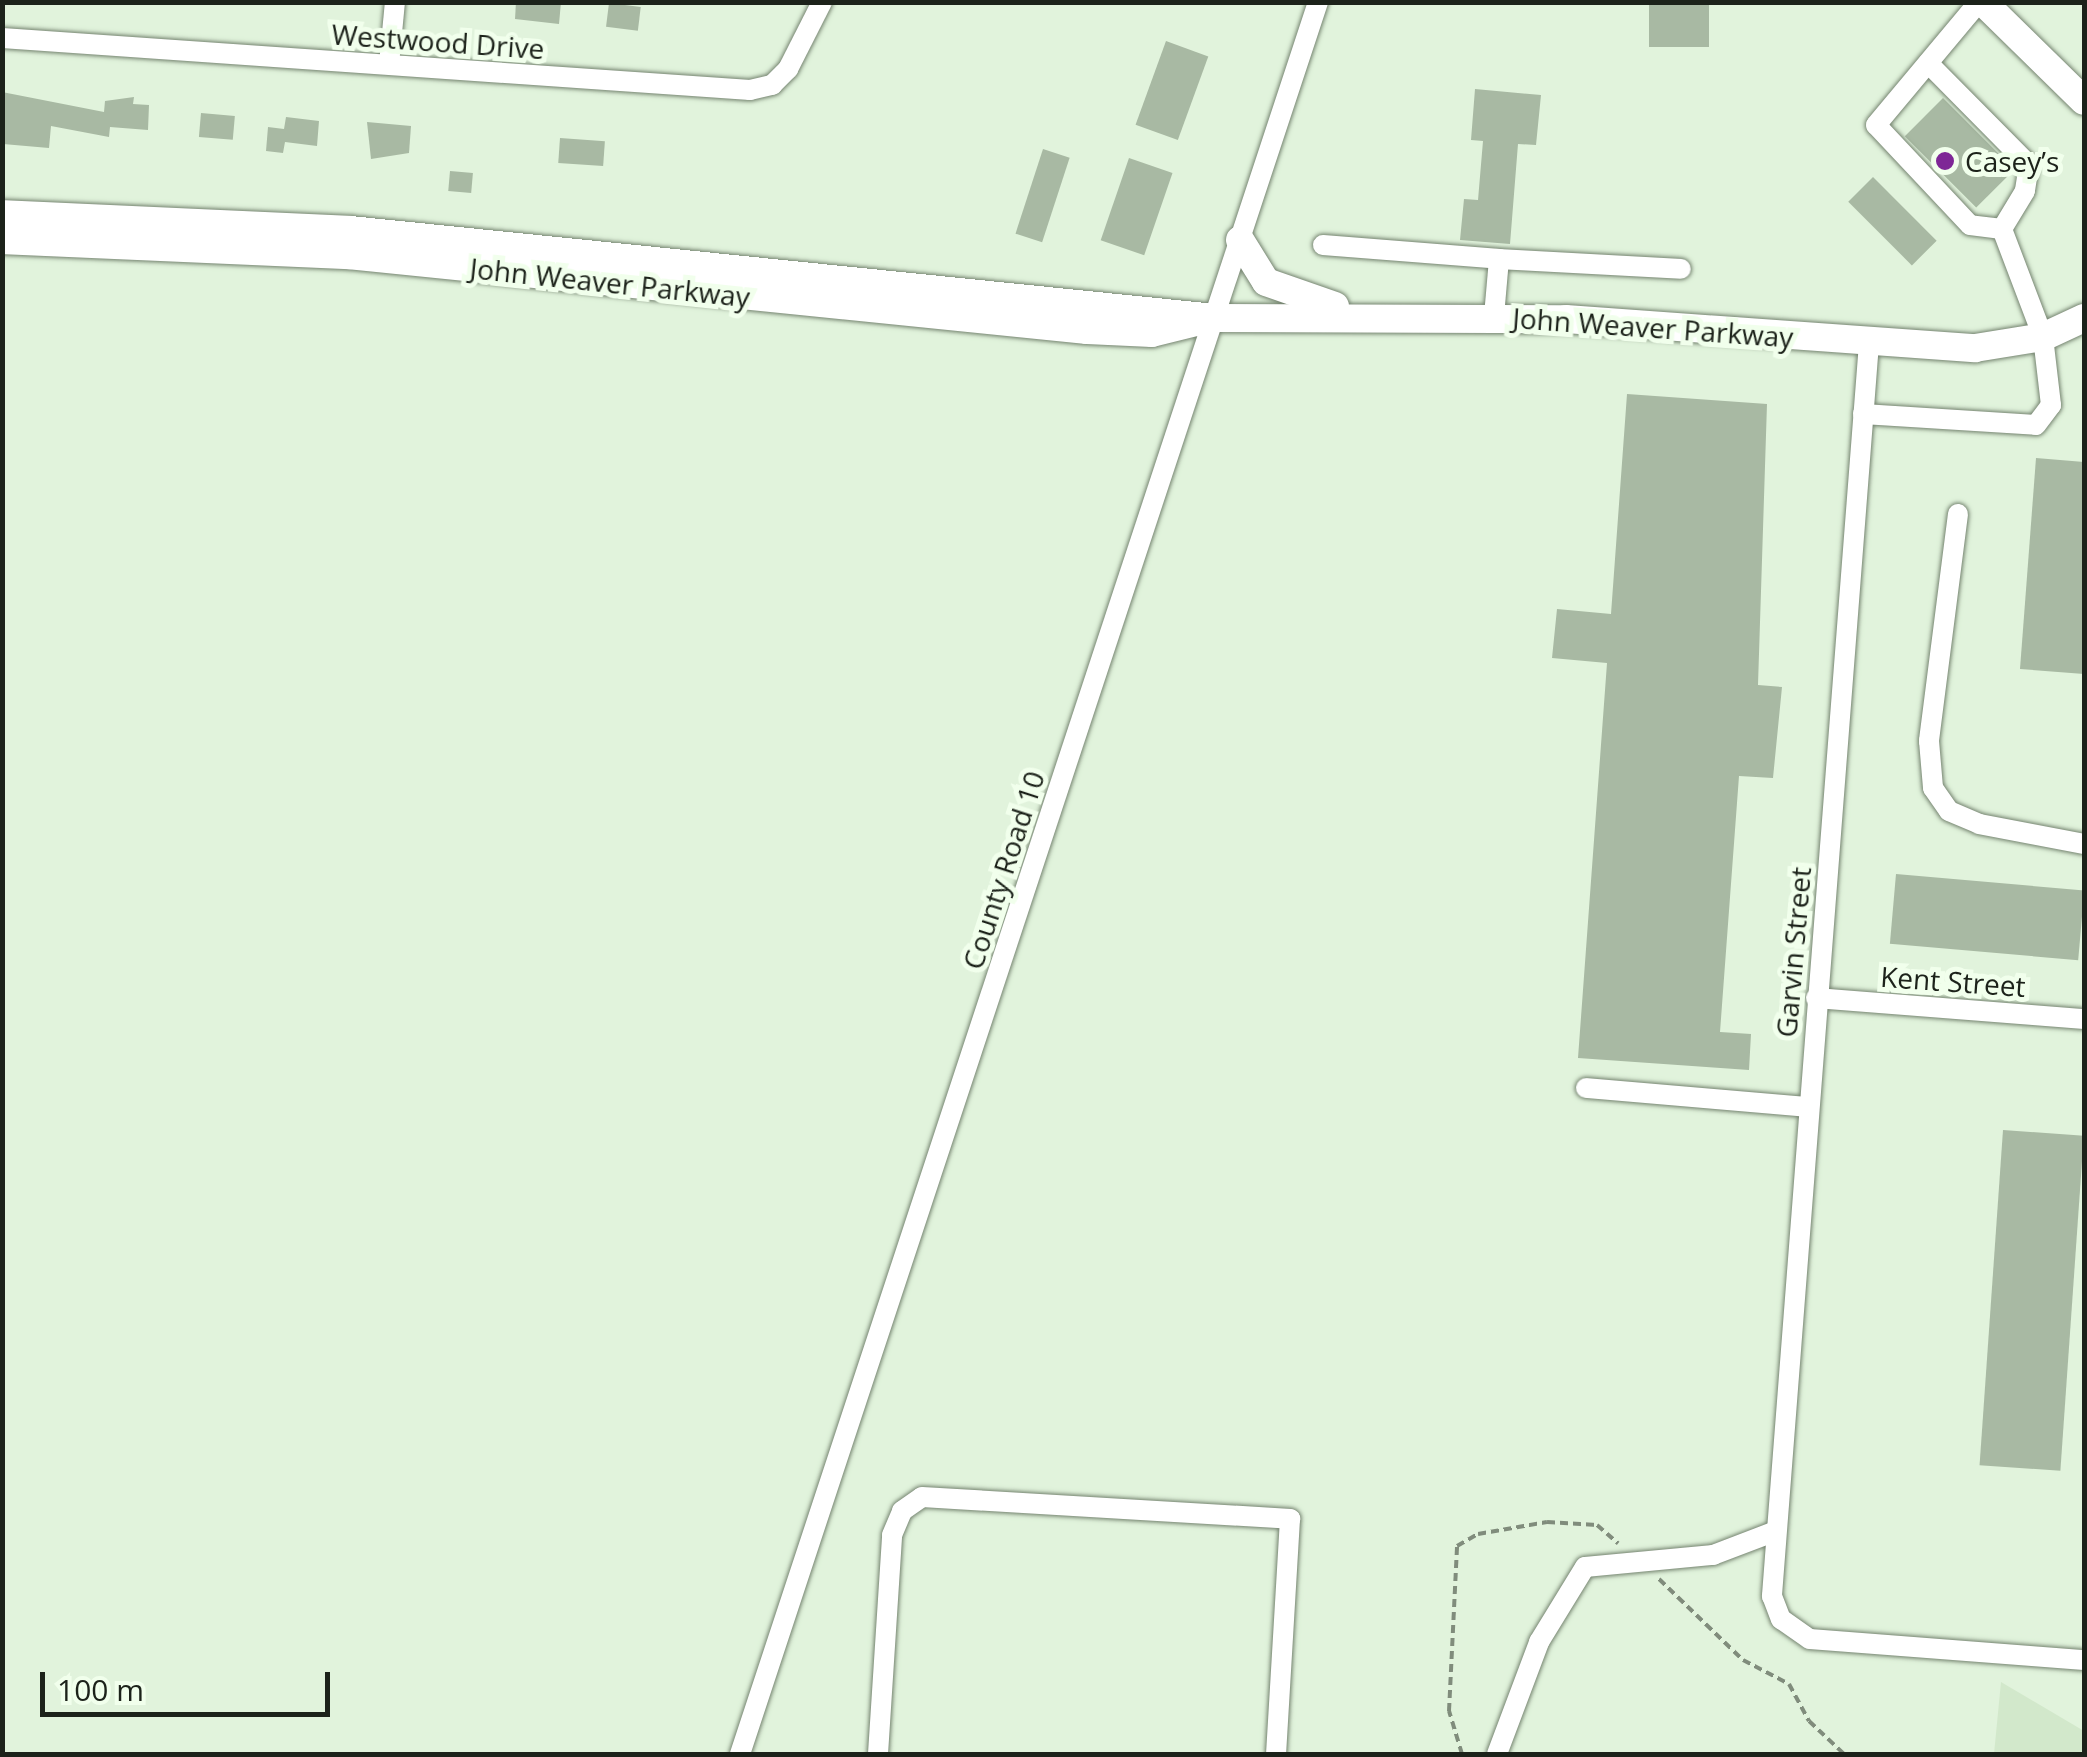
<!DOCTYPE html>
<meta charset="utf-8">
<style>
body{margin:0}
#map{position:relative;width:2087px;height:1757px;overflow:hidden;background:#e1f3dc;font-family:"Open Sans",sans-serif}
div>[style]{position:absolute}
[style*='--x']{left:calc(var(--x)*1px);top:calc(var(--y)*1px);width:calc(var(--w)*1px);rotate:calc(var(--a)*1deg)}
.built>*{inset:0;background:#d2e8cb}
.stream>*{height:6px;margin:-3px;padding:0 3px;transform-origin:3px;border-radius:3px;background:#a1d191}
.building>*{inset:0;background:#a8b9a3;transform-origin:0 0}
.path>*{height:4px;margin-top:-2px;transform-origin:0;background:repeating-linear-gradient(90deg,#808c7c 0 8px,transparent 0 13px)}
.roads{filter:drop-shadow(0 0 2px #758470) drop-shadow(0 0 2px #758470)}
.minor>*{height:20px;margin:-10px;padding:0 10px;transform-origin:10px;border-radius:10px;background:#fff}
.major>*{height:28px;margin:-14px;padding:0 14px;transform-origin:14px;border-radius:14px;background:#fff}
.dots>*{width:28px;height:28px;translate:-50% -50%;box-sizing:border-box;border:5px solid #f1ffec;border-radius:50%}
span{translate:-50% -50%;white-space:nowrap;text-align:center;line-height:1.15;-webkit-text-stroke:10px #f1ffec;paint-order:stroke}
.street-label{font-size:28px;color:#1c221a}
.poi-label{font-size:28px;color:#1c221a}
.left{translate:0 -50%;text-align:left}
.frame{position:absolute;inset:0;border:5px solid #1c221a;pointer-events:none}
.scale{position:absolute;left:40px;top:1672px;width:290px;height:45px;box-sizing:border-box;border:5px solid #1c221a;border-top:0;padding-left:12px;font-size:30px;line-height:35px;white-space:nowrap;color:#1c221a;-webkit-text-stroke:8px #f1ffec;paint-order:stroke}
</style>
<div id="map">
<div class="built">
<i style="clip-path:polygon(2001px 1682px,2084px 1731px,2084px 1754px,1994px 1754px)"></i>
</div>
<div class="stream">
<i style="--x:2;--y:409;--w:2;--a:90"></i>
</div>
<div class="building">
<i style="clip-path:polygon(516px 2px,561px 2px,559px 24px,515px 19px)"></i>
<i style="left:1649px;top:2px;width:60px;height:45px"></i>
<i style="left:609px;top:3px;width:32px;height:24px;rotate:7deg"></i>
<i style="left:1166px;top:41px;width:45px;height:89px;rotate:20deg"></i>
<i style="clip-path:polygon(1475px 89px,1541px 95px,1536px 145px,1518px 144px,1510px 244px,1460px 240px,1464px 199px,1478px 200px,1483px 141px,1471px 140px)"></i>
<i style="clip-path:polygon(2px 92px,104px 112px,105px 101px,134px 97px,133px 104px,149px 105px,148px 130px,110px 127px,109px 137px,51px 126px,49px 148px,3px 144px)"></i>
<i style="left:1943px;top:98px;width:101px;height:54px;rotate:45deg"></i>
<i style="left:201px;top:113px;width:34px;height:24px;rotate:5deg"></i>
<i style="clip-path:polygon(286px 117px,319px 121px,317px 146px,285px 142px,283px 153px,266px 151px,268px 127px,284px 129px)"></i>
<i style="clip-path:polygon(367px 122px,411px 126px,409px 153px,371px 159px)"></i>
<i style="left:560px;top:138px;width:45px;height:25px;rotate:4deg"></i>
<i style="left:1043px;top:149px;width:28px;height:89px;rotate:18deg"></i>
<i style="left:1129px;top:158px;width:46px;height:87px;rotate:19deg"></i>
<i style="left:450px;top:171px;width:23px;height:20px;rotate:5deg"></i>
<i style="left:1873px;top:177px;width:90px;height:35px;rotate:45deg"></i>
<i style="clip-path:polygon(1627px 394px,1767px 404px,1758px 685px,1782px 687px,1773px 778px,1739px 776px,1720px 1032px,1751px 1034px,1749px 1070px,1578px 1058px,1607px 663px,1552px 658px,1557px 609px,1611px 614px)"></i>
<i style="clip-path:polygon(2036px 458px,2084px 462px,2084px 674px,2020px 669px)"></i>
<i style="left:1896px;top:874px;width:189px;height:70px;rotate:5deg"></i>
<i style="left:2003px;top:1130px;width:81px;height:336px;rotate:4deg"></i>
</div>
<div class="path">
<i style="--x:1659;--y:1579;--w:117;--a:44"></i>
<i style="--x:1743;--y:1660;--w:52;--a:27.6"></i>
<i style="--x:1789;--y:1684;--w:42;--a:61.6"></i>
<i style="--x:1809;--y:1721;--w:48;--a:43.3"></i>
<i style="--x:1462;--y:1754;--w:45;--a:-106.8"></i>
<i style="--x:1449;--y:1711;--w:165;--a:-87.2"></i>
<i style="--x:1457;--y:1546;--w:24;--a:-30"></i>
<i style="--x:1478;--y:1534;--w:70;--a:-9.9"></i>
<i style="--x:1547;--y:1522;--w:50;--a:3.4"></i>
<i style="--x:1597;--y:1525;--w:28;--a:41"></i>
</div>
<div class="roads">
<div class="minor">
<i style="--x:2;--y:38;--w:750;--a:3.98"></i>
<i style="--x:750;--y:90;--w:23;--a:-13"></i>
<i style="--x:772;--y:85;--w:23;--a:-45"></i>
<i style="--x:788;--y:69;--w:75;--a:-63.1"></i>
<i style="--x:1928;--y:63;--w:144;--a:45.3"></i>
<i style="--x:2029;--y:165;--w:26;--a:99"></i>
<i style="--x:2025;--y:191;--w:44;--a:121.2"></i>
<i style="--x:389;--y:64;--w:62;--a:-84.5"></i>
<i style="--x:1323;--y:245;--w:177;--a:4.5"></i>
<i style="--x:1499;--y:259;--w:57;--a:95"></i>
<i style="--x:1499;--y:259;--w:182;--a:3.1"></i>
<i style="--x:1869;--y:343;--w:1257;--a:94.43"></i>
<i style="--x:1772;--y:1596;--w:25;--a:69"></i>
<i style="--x:1781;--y:1619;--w:35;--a:35"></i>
<i style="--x:1810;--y:1639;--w:275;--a:4.4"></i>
<i style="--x:1863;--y:414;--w:173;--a:3.6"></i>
<i style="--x:2036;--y:425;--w:25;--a:-53"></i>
<i style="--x:2051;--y:405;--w:68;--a:-96.7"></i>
<i style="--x:2043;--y:337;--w:116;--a:-110.8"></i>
<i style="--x:2002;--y:229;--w:32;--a:-173"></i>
<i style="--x:1970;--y:225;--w:137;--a:-133.2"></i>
<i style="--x:1876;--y:125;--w:160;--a:-50.1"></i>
<i style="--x:1958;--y:514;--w:229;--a:97.3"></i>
<i style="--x:1929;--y:741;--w:47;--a:85.1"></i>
<i style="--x:1933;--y:788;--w:28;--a:55"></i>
<i style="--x:1949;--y:811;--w:33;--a:23"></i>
<i style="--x:1979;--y:824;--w:107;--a:10.8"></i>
<i style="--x:1816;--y:998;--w:269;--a:4.5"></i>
<i style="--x:1586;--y:1088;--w:223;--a:4.9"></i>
<i style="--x:740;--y:1754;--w:1845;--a:-71.74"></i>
<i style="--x:878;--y:1754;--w:219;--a:-86.3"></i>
<i style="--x:892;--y:1535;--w:26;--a:-67"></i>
<i style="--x:902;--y:1511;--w:24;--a:-35"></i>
<i style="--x:922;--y:1497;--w:369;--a:3.4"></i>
<i style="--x:1290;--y:1519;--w:235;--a:93.4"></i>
<i style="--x:1497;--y:1754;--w:120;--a:-69.4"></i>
<i style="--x:1539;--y:1642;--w:88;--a:-58.5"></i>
<i style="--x:1585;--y:1567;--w:129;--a:-5.4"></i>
<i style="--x:1713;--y:1555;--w:67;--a:-20.9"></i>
</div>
<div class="major">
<i style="--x:1983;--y:2;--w:141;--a:44.4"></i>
<i style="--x:2;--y:214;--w:348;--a:2.6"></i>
<i style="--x:350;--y:230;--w:869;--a:5.81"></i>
<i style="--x:1215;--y:318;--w:351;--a:0.2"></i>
<i style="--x:1566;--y:319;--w:410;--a:4.1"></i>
<i style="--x:1975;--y:348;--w:69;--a:-9.2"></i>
<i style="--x:2043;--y:337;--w:45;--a:-24.9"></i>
<i style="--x:2;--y:240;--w:346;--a:2.5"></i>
<i style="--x:348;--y:255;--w:743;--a:5.8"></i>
<i style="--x:1087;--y:330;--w:65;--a:2.6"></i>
<i style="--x:1152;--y:333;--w:54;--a:-14"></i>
<i style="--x:1240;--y:240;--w:49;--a:58.2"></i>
<i style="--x:1266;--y:282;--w:73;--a:19.2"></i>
</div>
</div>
<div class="dots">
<i style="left:1945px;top:161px;background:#7e2796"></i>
</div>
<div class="street-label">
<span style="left:438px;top:41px;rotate:4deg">Westwood Drive</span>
<span style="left:610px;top:282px;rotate:6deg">John Weaver Parkway</span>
<span style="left:1653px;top:327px;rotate:4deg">John Weaver Parkway</span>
<span style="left:1003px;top:870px;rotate:-72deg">County Road 10</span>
<span style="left:1793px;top:952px;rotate:-85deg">Garvin Street</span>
<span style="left:1953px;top:981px;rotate:4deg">Kent Street</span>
</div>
<div class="poi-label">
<span class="left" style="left:1965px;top:161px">Casey’s</span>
</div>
<div class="frame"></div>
<div class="scale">100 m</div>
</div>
